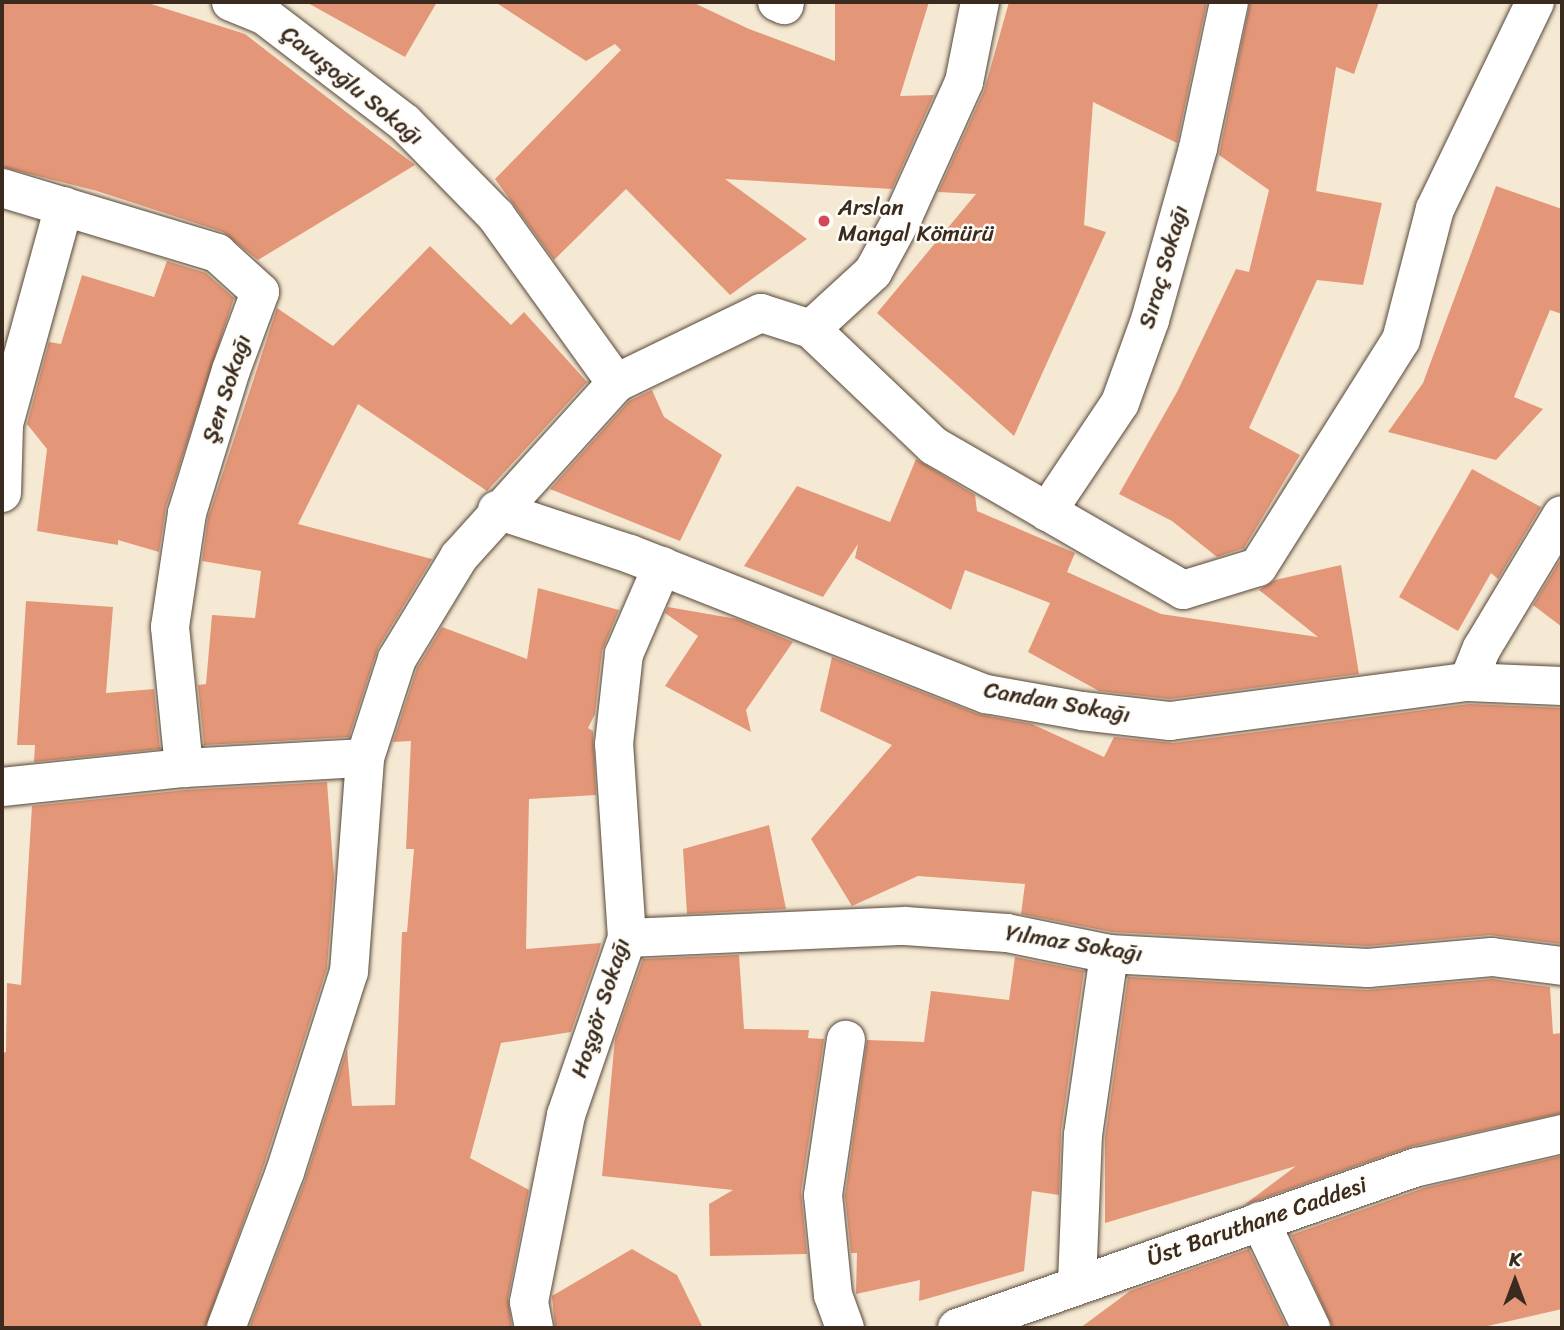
<!DOCTYPE html>
<meta charset="utf-8">
<style>
body{margin:0}
#map{position:relative;width:1564px;height:1330px;overflow:hidden;background:#f5e9d3;font-family:Sriracha,sans-serif}
div>[style]{position:absolute}
[style*='--x']{left:calc(var(--x)*1px);top:calc(var(--y)*1px);width:calc(var(--w)*1px);rotate:calc(var(--a)*1deg)}
.building>*{inset:0;background:#e49778}
.roads{filter:drop-shadow(0 0 2px #574739) drop-shadow(0 0 2px #574739)}
.minor>*{height:38px;margin:-19px;padding:0 19px;transform-origin:19px;border-radius:19px;background:#fff}
.dots>*{width:19px;height:19px;translate:-50% -50%;box-sizing:border-box;border:4px solid #fdfcf7;border-radius:50%}
span{translate:-50% -50%;white-space:nowrap;text-align:center;line-height:1.15;-webkit-text-stroke:5px #fdfcf7;paint-order:stroke}
.street-label{font-size:23px;color:#3b2a1e}
.poi-label{font-size:23px;color:#3b2a1e}
.left{translate:0 -50%;text-align:left}
.frame{position:absolute;inset:0;border:4px solid #3b2a1e;pointer-events:none}
.north{position:absolute;left:1480px;top:1246px;width:70px;height:70px;-webkit-text-stroke:5px #fdfcf7;paint-order:stroke;rotate:0deg;font-size:19px;font-weight:700;line-height:28px;text-align:center;color:#3b2a1e}
.north::after{content:'';display:block;margin:auto;width:24px;height:32px;background:#3b2a1e;clip-path:polygon(50% 0,100% 100%,50% 72%,0 100%)}
</style>
<div id="map">
<div class="building">
<i style="clip-path:polygon(2px 2px,145px 2px,245px 34px,415px 165px,258px 260px,223px 232px,97px 191px,2px 167px)"></i>
<i style="clip-path:polygon(306px 2px,437px 2px,405px 57px)"></i>
<i style="clip-path:polygon(495px 2px,692px 2px,749px 29px,835px 61px,835px 2px,929px 2px,900px 96px,934px 95px,892px 189px,725px 179px,807px 239px,730px 295px,626px 189px,554px 260px,495px 179px,621px 50px,615px 44px,586px 61px)"></i>
<i style="clip-path:polygon(1009px 2px,1207px 2px,1177px 143px,1093px 102px,1084px 225px,1106px 232px,1014px 436px,877px 313px,976px 194px,938px 192px,984px 91px)"></i>
<i style="clip-path:polygon(1250px 2px,1379px 2px,1354px 74px,1336px 67px,1316px 191px,1382px 203px,1363px 285px,1317px 280px,1249px 428px,1300px 455px,1244px 548px,1217px 557px,1172px 521px,1119px 494px,1177px 392px,1236px 269px,1249px 272px,1269px 190px,1219px 155px)"></i>
<i style="clip-path:polygon(1496px 186px,1562px 209px,1562px 314px,1550px 310px,1514px 397px,1543px 409px,1496px 460px,1388px 432px,1423px 383px)"></i>
<i style="clip-path:polygon(430px 246px,511px 325px,524px 312px,587px 382px,487px 491px,358px 404px,298px 524px,432px 559px,378px 648px,349px 737px,204px 745px,198px 685px,206px 684px,212px 615px,255px 618px,261px 571px,202px 561px,208px 518px,277px 308px,333px 346px)"></i>
<i style="clip-path:polygon(167px 261px,206px 273px,234px 298px,166px 507px,159px 552px,118px 540px,118px 545px,37px 531px,47px 449px,27px 424px,49px 342px,61px 344px,82px 275px,154px 297px)"></i>
<i style="clip-path:polygon(652px 390px,664px 417px,722px 455px,680px 541px,550px 489px,629px 401px)"></i>
<i style="clip-path:polygon(916px 459px,975px 495px,977px 511px,1075px 553px,1067px 572px,1161px 614px,1318px 637px,1259px 590px,1275px 580px,1341px 565px,1359px 674px,1170px 699px,1099px 691px,1028px 652px,1050px 603px,965px 570px,951px 610px,855px 558px,858px 544px,823px 597px,744px 566px,797px 486px,890px 522px)"></i>
<i style="clip-path:polygon(1472px 469px,1541px 507px,1498px 579px,1491px 573px,1458px 631px,1399px 597px)"></i>
<i style="clip-path:polygon(1562px 557px,1562px 627px,1533px 605px)"></i>
<i style="clip-path:polygon(538px 588px,619px 610px,602px 651px,595px 714px,588px 728px,593px 731px,596px 795px,529px 799px,526px 949px,601px 943px,599px 951px,571px 1032px,501px 1043px,470px 1158px,529px 1190px,508px 1298px,512px 1328px,249px 1328px,305px 1180px,347px 1049px,352px 1106px,395px 1105px,402px 932px,407px 932px,414px 849px,406px 849px,411px 741px,393px 742px,417px 668px,442px 627px,527px 659px)"></i>
<i style="clip-path:polygon(26px 601px,113px 607px,106px 693px,154px 689px,160px 749px,34px 762px,35px 745px,17px 745px)"></i>
<i style="clip-path:polygon(668px 607px,737px 619px,793px 642px,746px 710px,751px 732px,665px 686px,698px 636px,665px 613px)"></i>
<i style="clip-path:polygon(832px 657px,978px 714px,1032px 724px,1104px 757px,1114px 737px,1173px 743px,1469px 704px,1562px 708px,1562px 944px,1490px 935px,1368px 946px,1112px 932px,1021px 914px,1025px 884px,918px 876px,852px 906px,811px 839px,892px 745px,820px 711px)"></i>
<i style="clip-path:polygon(327px 782px,334px 877px,327px 968px,264px 1165px,205px 1328px,2px 1328px,2px 1053px,6px 1052px,7px 983px,21px 985px,32px 806px,186px 790px)"></i>
<i style="clip-path:polygon(769px 825px,786px 909px,687px 914px,683px 849px)"></i>
<i style="clip-path:polygon(739px 955px,744px 1029px,809px 1030px,808px 1038px,824px 1039px,801px 1192px,807px 1254px,710px 1256px,709px 1204px,733px 1190px,602px 1176px,615px 1039px,643px 959px)"></i>
<i style="clip-path:polygon(1015px 957px,1084px 971px,1061px 1132px,1059px 1195px,1032px 1191px,1024px 1271px,919px 1301px,920px 1280px,856px 1294px,857px 1253px,851px 1253px,845px 1196px,867px 1040px,924px 1042px,931px 991px,1009px 1000px)"></i>
<i style="clip-path:polygon(1128px 977px,1367px 990px,1492px 979px,1550px 987px,1553px 1034px,1562px 1033px,1562px 1113px,1413px 1146px,1244px 1205px,1296px 1166px,1105px 1223px,1105px 1137px)"></i>
<i style="clip-path:polygon(1562px 1156px,1562px 1309px,1479px 1328px,1333px 1328px,1291px 1235px,1424px 1188px)"></i>
<i style="clip-path:polygon(632px 1249px,677px 1275px,703px 1328px,555px 1328px,552px 1296px)"></i>
<i style="clip-path:polygon(1249px 1249px,1287px 1328px,1080px 1328px,1130px 1291px)"></i>
</div>
<div class="roads">
<div class="minor">
<i style="--x:231;--y:2;--w:37;--a:22"></i>
<i style="--x:265;--y:16;--w:176;--a:37.4"></i>
<i style="--x:405;--y:123;--w:130;--a:45.6"></i>
<i style="--x:496;--y:216;--w:206;--a:54.3"></i>
<i style="--x:777;--y:2;--w:8;--a:23"></i>
<i style="--x:784;--y:5;--w:3;--a:-72"></i>
<i style="--x:2;--y:188;--w:225;--a:16.8"></i>
<i style="--x:217;--y:253;--w:58;--a:42.2"></i>
<i style="--x:260;--y:292;--w:83;--a:110.4"></i>
<i style="--x:231;--y:370;--w:150;--a:107.1"></i>
<i style="--x:187;--y:513;--w:115;--a:98.5"></i>
<i style="--x:170;--y:627;--w:142;--a:84.3"></i>
<i style="--x:811;--y:329;--w:84;--a:-42.6"></i>
<i style="--x:873;--y:272;--w:65;--a:-61.5"></i>
<i style="--x:904;--y:215;--w:146;--a:-65.7"></i>
<i style="--x:964;--y:82;--w:82;--a:-78.7"></i>
<i style="--x:2;--y:493;--w:69;--a:-88.3"></i>
<i style="--x:4;--y:424;--w:226;--a:-74.6"></i>
<i style="--x:497;--y:510;--w:140;--a:18.3"></i>
<i style="--x:630;--y:554;--w:383;--a:21.5"></i>
<i style="--x:986;--y:694;--w:97;--a:10"></i>
<i style="--x:1082;--y:711;--w:89;--a:6.5"></i>
<i style="--x:1170;--y:721;--w:301;--a:-7.5"></i>
<i style="--x:1468;--y:682;--w:94;--a:2.4"></i>
<i style="--x:1047;--y:512;--w:131;--a:-56.2"></i>
<i style="--x:1120;--y:403;--w:88;--a:-70.1"></i>
<i style="--x:1150;--y:320;--w:179;--a:-74.4"></i>
<i style="--x:1198;--y:148;--w:149;--a:-78"></i>
<i style="--x:1468;--y:682;--w:37;--a:-68"></i>
<i style="--x:1482;--y:648;--w:155;--a:-59"></i>
<i style="--x:2;--y:787;--w:183;--a:-6"></i>
<i style="--x:184;--y:768;--w:181;--a:-3.2"></i>
<i style="--x:627;--y:938;--w:278;--a:-2.5"></i>
<i style="--x:905;--y:926;--w:102;--a:3.9"></i>
<i style="--x:1007;--y:933;--w:104;--a:11.6"></i>
<i style="--x:1109;--y:954;--w:259;--a:3.1"></i>
<i style="--x:1368;--y:968;--w:124;--a:-5.1"></i>
<i style="--x:1492;--y:957;--w:71;--a:7.3"></i>
<i style="--x:1260;--y:1221;--w:119;--a:64.5"></i>
<i style="--x:1077;--y:1283;--w:148;--a:-87.7"></i>
<i style="--x:1083;--y:1135;--w:183;--a:-81.8"></i>
<i style="--x:226;--y:1328;--w:167;--a:-69.3"></i>
<i style="--x:285;--y:1172;--w:210;--a:-72.3"></i>
<i style="--x:349;--y:972;--w:215;--a:-85.7"></i>
<i style="--x:365;--y:758;--w:104;--a:-72.1"></i>
<i style="--x:397;--y:659;--w:119;--a:-58.7"></i>
<i style="--x:459;--y:557;--w:234;--a:-47.9"></i>
<i style="--x:616;--y:383;--w:161;--a:-25.8"></i>
<i style="--x:761;--y:313;--w:52;--a:17.7"></i>
<i style="--x:811;--y:329;--w:170;--a:43.6"></i>
<i style="--x:934;--y:446;--w:288;--a:30"></i>
<i style="--x:1183;--y:590;--w:78;--a:-17"></i>
<i style="--x:1258;--y:567;--w:268;--a:-57.8"></i>
<i style="--x:1401;--y:340;--w:135;--a:-75.5"></i>
<i style="--x:1435;--y:209;--w:230;--a:-64.2"></i>
<i style="--x:534;--y:1328;--w:26;--a:-101"></i>
<i style="--x:529;--y:1302;--w:191;--a:-78.8"></i>
<i style="--x:566;--y:1115;--w:187;--a:-71"></i>
<i style="--x:627;--y:938;--w:194;--a:-93.8"></i>
<i style="--x:614;--y:744;--w:91;--a:-83.7"></i>
<i style="--x:624;--y:654;--w:96;--a:-66.6"></i>
<i style="--x:845;--y:1328;--w:35;--a:-110"></i>
<i style="--x:833;--y:1295;--w:100;--a:-95.7"></i>
<i style="--x:823;--y:1195;--w:157;--a:-81.6"></i>
<i style="--x:957;--y:1328;--w:488;--a:-19.3"></i>
<i style="--x:1418;--y:1167;--w:148;--a:-12.9"></i>
</div>
</div>
<div class="dots">
<i style="left:824px;top:221px;background:#d1495b"></i>
</div>
<div class="street-label">
<span style="left:352px;top:86px;rotate:39deg">Çavuşoğlu Sokağı</span>
<span style="left:1164px;top:267px;rotate:-74deg">Sıraç Sokağı</span>
<span style="left:227px;top:389px;rotate:-72deg">Şen Sokağı</span>
<span style="left:1057px;top:703px;rotate:10deg">Candan Sokağı</span>
<span style="left:1074px;top:944px;rotate:9deg">Yılmaz Sokağı</span>
<span style="left:601px;top:1008px;rotate:-72deg">Hoşgör Sokağı</span>
<span style="left:1257px;top:1222px;rotate:-19deg">Üst Baruthane Caddesi</span>
</div>
<div class="poi-label">
<span class="left" style="left:838px;top:221px">Arslan<br>Mangal Kömürü</span>
</div>
<div class="frame"></div>
<div class="north">K</div>
</div>
